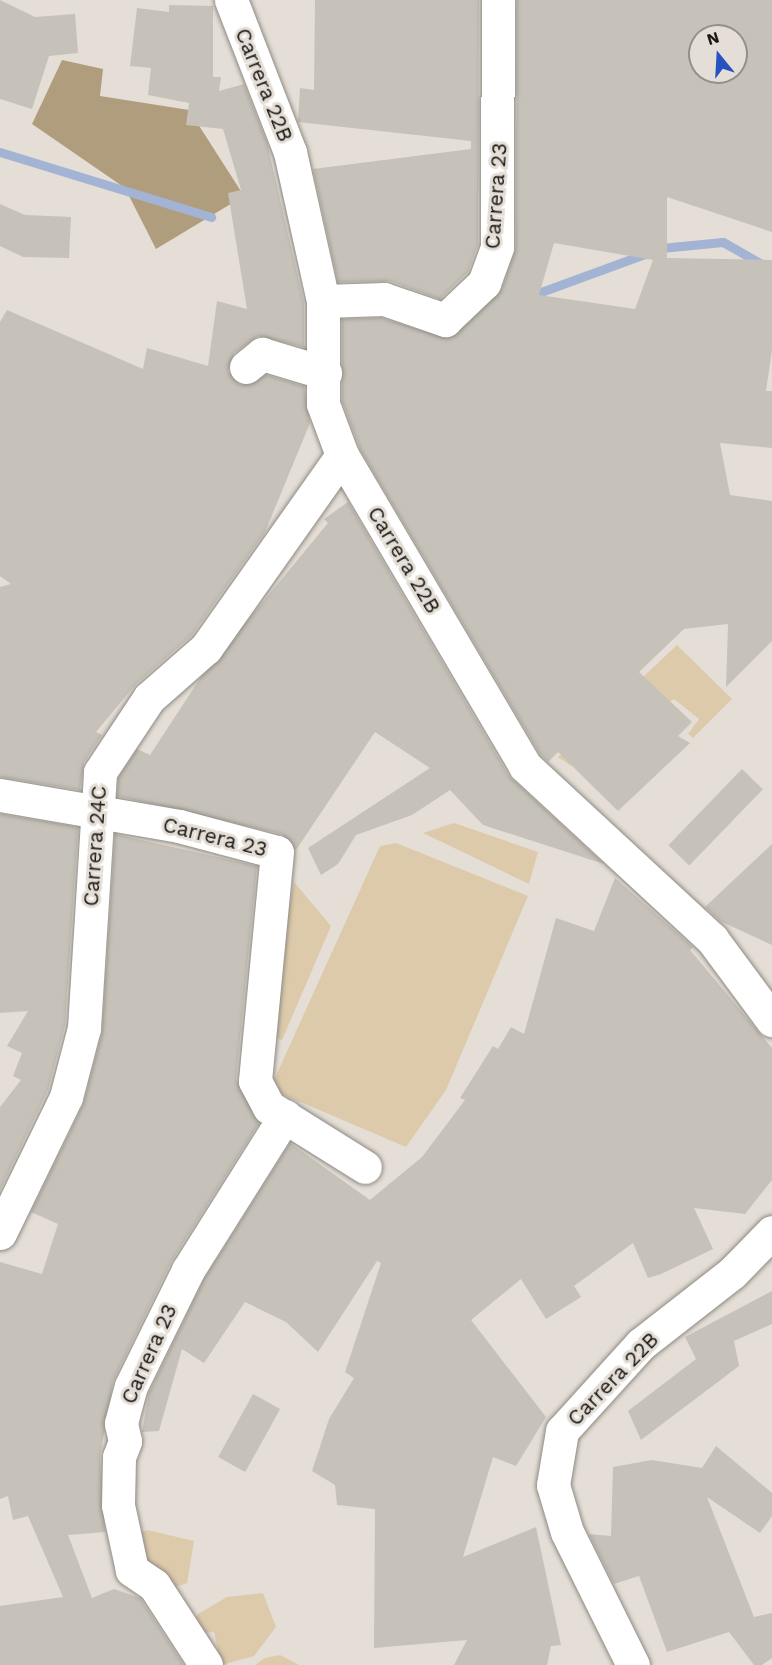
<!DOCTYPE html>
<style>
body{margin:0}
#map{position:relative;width:772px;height:1665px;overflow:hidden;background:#e4ded6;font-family:"Work Sans",sans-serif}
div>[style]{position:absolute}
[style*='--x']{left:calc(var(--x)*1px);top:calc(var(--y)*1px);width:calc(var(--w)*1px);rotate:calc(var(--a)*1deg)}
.green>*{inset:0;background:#ddcaaa}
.forest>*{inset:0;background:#b09d7d}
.stream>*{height:9px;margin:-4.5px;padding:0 4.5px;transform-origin:4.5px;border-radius:4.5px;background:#a2b3d3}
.building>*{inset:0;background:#c6c1b9;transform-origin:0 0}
.roads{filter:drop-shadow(0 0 2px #8e8a82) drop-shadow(0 0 2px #8e8a82)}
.minor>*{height:33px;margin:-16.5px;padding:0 16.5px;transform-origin:16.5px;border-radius:16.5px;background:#fff}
.tertiary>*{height:33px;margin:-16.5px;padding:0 16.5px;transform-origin:16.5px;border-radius:16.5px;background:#fff}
span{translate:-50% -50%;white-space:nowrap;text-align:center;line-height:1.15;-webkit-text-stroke:6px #e4ded6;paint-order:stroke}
.street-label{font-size:21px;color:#1b1916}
.north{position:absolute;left:688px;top:24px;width:60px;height:60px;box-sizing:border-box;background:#e4ded6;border:2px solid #948f89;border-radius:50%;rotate:342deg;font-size:16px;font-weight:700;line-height:24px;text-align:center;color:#1b1916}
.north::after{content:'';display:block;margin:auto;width:21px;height:27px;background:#2653c1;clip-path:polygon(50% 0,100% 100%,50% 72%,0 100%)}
</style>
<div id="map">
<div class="green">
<i style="clip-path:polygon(677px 645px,732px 699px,693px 738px,688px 734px,699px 719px,674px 699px,653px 714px,634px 699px,571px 766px,558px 757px)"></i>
<i style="clip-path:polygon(454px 823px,538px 852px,529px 884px,423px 833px)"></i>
<i style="clip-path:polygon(396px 843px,528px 896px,446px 1090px,406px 1147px,270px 1089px,380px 846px)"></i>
<i style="clip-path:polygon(294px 882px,331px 926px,282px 1040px,267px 1034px)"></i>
<i style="clip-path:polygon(147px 1530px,194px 1541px,187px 1583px,168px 1590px,150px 1576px,139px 1533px)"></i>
<i style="clip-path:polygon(263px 1593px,276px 1627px,254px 1656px,221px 1665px,214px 1632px,201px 1633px,193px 1625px,198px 1614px,227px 1597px)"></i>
<i style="clip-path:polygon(280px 1655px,299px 1665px,255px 1665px,265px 1658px)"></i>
</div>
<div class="forest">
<i style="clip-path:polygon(62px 60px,103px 69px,100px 96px,189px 110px,244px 196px,156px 249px,125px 188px,32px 124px)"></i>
</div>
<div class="stream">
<i style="--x:0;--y:152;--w:221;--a:17.1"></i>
<i style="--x:530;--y:296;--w:140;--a:-20.1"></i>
<i style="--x:661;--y:248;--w:62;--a:-5.5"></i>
<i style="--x:723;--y:242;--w:56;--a:29.7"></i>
</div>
<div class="building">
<i style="clip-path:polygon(0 0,35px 17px,75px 14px,78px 53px,49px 56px,32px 109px,0 99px)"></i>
<i style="clip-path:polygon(315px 0,479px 0,478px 244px,468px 272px,440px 299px,390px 281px,338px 282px,313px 169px,471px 149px,471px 141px,298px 122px,300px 88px,314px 90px)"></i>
<i style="clip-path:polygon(evenodd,517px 0,772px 0,772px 232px,667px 197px,667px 258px,772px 260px,772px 350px,766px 391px,772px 391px,772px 448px,720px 443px,730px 495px,772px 501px,772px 641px,726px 687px,728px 624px,684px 629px,639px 672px,692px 722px,678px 736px,690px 743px,618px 811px,558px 752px,548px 762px,540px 754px,361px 451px,342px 401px,342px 319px,381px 318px,448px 338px,502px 289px,516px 247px,517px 0,700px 36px,736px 36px,736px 72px,700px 72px,700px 36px,517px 0,554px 243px,653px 260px,635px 309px,539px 295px,554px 243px)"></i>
<i style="clip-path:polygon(169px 5px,213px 6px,213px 77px,221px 77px,219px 91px,244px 84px,267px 143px,304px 303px,304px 347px,258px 336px,234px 353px,228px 371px,240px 385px,266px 375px,304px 386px,310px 423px,265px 532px,192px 635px,136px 684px,96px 732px,102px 735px,84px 762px,80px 790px,0 777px,0 587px,11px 584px,0 576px,0 322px,7px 310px,143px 369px,147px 348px,208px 366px,217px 301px,247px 309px,228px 193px,241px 190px,223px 129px,186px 125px,189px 103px,148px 95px,151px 68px,130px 66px,137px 8px,169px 12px)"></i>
<i style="clip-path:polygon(0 204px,25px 215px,71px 217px,69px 258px,23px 257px,0 246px)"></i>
<i style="clip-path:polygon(348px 502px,509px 776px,604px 864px,483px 825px,450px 790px,412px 815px,356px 835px,338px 864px,321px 875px,308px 848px,430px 768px,375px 732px,296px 850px,282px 834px,117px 796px,118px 778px,137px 749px,150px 755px,201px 677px,328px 523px,324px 519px)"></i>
<i style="left:742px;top:769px;width:29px;height:106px;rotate:44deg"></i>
<i style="clip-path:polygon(0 814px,78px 827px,65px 1025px,48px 1090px,0 1190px,0 1107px,21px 1080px,13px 1076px,22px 1053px,7px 1046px,28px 1011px,0 1013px)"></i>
<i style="clip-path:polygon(115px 834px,257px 866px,236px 1079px,259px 1123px,171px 1262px,113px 1381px,100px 1457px,105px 1532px,68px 1535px,92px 1598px,114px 1589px,140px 1598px,184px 1665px,0 1665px,0 1606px,63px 1597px,28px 1516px,13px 1520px,8px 1496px,0 1499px,0 1262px,42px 1274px,58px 1224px,31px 1212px,83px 1105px,102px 1033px)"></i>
<i style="clip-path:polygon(772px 844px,772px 945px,720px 921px,705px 907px)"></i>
<i style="clip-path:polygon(615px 878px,693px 947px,690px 950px,772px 1048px,772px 1180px,745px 1214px,694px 1208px,713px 1249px,661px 1274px,648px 1278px,633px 1243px,574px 1286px,581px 1297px,546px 1319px,521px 1279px,471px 1320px,546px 1417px,516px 1466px,493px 1457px,463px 1557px,536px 1527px,561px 1645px,551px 1646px,547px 1665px,454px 1665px,467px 1640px,374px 1648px,375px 1509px,337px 1505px,335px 1485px,312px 1471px,329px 1419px,354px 1378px,345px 1372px,381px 1263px,377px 1261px,318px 1352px,286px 1322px,245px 1302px,204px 1363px,182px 1349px,159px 1431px,142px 1432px,149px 1393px,204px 1279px,290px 1143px,370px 1200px,422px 1157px,465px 1100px,460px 1098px,493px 1046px,498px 1049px,511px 1027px,524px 1034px,556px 918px,594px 931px)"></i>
<i style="clip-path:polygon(772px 1291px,772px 1324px,734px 1341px,739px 1366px,641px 1440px,628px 1411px,696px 1359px,685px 1337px)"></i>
<i style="left:253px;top:1394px;width:31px;height:72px;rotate:29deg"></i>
<i style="clip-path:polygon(716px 1446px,772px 1493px,772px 1516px,760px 1533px,707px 1497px,754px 1617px,772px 1613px,772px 1658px,762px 1665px,754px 1665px,729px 1632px,667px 1652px,639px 1576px,614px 1584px,589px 1534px,611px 1536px,613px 1467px,652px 1460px,702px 1468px)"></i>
</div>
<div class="roads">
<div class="minor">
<i style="--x:323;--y:301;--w:103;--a:90"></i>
<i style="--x:323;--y:404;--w:54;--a:69.6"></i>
<i style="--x:342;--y:455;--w:361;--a:59.5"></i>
<i style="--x:525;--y:766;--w:255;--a:42.8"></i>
<i style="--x:712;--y:939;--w:101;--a:53.5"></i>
<i style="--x:246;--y:367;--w:21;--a:-39"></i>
<i style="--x:262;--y:354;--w:66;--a:16.8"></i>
<i style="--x:0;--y:795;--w:182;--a:9.8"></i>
<i style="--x:179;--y:826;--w:101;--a:14.9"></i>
<i style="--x:277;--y:852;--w:230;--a:95.5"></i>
<i style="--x:255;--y:1081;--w:30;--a:62"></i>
<i style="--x:269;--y:1107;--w:113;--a:32"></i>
<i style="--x:0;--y:1233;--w:151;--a:-64.1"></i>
<i style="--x:66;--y:1097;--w:71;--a:-75.4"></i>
<i style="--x:84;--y:1028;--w:256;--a:-86.4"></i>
<i style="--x:100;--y:772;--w:89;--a:-56.5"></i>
<i style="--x:149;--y:698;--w:76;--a:-41.3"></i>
<i style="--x:206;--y:648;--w:236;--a:-54.8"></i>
<i style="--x:206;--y:1665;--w:95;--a:-123"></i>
<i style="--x:154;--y:1585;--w:27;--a:-146"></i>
<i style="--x:132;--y:1570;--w:66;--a:-102.2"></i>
<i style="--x:118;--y:1505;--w:48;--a:-88.8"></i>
<i style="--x:119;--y:1457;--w:17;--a:-69"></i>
<i style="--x:125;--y:1441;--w:18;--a:-103"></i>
<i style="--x:121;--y:1423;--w:38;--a:-75"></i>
<i style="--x:131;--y:1386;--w:129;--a:-63.8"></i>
<i style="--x:188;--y:1270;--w:182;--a:-57.8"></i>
<i style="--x:633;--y:1665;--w:148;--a:-116.4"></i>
<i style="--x:567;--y:1532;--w:49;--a:-106.6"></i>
<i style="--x:553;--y:1485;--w:55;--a:-80.5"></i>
<i style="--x:562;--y:1431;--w:118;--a:-47.8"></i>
<i style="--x:641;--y:1344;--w:115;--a:-38"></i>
<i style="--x:732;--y:1273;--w:57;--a:-45.7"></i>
</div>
<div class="tertiary">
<i style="--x:231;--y:0;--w:163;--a:68.8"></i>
<i style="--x:290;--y:152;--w:153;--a:77.5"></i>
<i style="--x:323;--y:301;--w:61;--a:-1.9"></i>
<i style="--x:384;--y:299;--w:65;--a:19"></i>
<i style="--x:445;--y:320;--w:54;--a:-43.5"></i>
<i style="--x:484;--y:283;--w:38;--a:-70"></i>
<i style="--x:497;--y:247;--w:247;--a:-89.8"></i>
</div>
</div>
<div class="street-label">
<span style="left:264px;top:85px;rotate:68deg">Carrera 22B</span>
<span style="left:496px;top:196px;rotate:-86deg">Carrera 23</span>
<span style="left:404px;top:560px;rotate:59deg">Carrera 22B</span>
<span style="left:215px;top:837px;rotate:14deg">Carrera 23</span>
<span style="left:95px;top:846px;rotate:-86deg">Carrera 24C</span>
<span style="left:149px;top:1354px;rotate:-66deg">Carrera 23</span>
<span style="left:613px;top:1379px;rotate:-46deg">Carrera 22B</span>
</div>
<div class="north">N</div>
</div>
